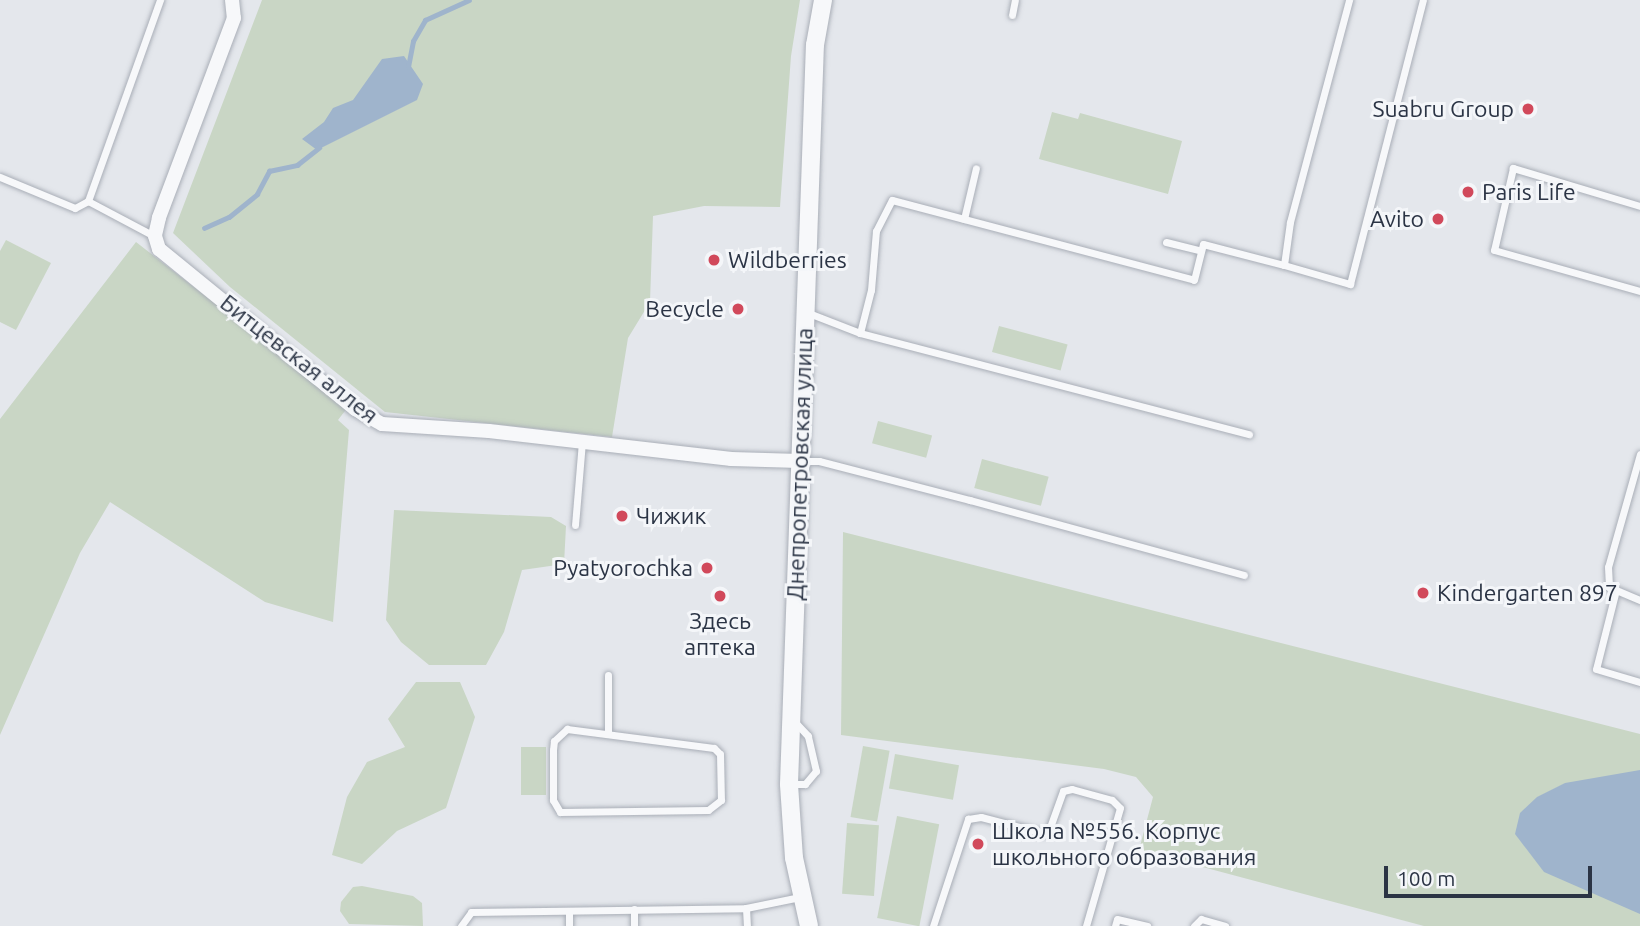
<!DOCTYPE html>
<meta charset="utf-8">
<style>
body{margin:0}
#map{position:relative;width:1640px;height:926px;overflow:hidden;background:#e4e7ec;font-family:Ubuntu,sans-serif}
div>[style]{position:absolute}
[style*='--x']{left:calc(var(--x)*1px);top:calc(var(--y)*1px);width:calc(var(--w)*1px);rotate:calc(var(--a)*1deg)}
.green>*{inset:0;background:#c9d6c5;transform-origin:0 0}
.water>*{inset:0;background:#9fb4cc}
.stream>*{height:4.5px;margin:-2.25px;padding:0 2.25px;transform-origin:2.25px;border-radius:2.25px;background:#9fb4cc}
.roads{filter:drop-shadow(0 0 2px #a9aeb7) drop-shadow(0 0 2px #a9aeb7)}
.service>*{height:7px;margin:-3.5px;padding:0 3.5px;transform-origin:3.5px;border-radius:3.5px;background:#f7f8fa}
.minor>*{height:14px;margin:-7px;padding:0 7px;transform-origin:7px;border-radius:7px;background:#f7f8fa}
.tertiary>*{height:18px;margin:-9px;padding:0 9px;transform-origin:9px;border-radius:9px;background:#f7f8fa}
.dots>*{width:19px;height:19px;translate:-50% -50%;box-sizing:border-box;border:4px solid #f4f6f9;border-radius:50%}
span{translate:-50% -50%;white-space:nowrap;text-align:center;line-height:1.15;-webkit-text-stroke:6px #f4f6f9;paint-order:stroke}
.poi-label{font-size:23px;color:#2b3445}
.right{translate:-100% -50%;text-align:right}
.left{translate:0 -50%;text-align:left}
.street-label{font-size:23px;color:#2b3445}
.scale{position:absolute;left:1384px;top:866px;width:208px;height:32px;box-sizing:border-box;border:4px solid #2b3445;border-top:0;padding-left:9px;font-size:21px;line-height:24px;white-space:nowrap;color:#2b3445;-webkit-text-stroke:5px #f4f6f9;paint-order:stroke}
</style>
<div id="map">
<div class="green">
<i style="clip-path:polygon(262px 0,800px 0,791px 56px,780px 207px,704px 206px,653px 216px,650px 302px,628px 338px,612px 437px,385px 412px,230px 287px,173px 233px)"></i>
<i style="clip-path:polygon(1052px 112px,1078px 119px,1080px 113px,1182px 141px,1168px 194px,1039px 159px)"></i>
<i style="clip-path:polygon(6px 240px,51px 263px,16px 330px,0 322px,0 251px)"></i>
<i style="clip-path:polygon(136px 242px,348px 407px,338px 420px,349px 430px,333px 622px,265px 602px,110px 502px,80px 553px,0 735px,0 419px)"></i>
<i style="left:999px;top:326px;width:71px;height:27px;rotate:15deg"></i>
<i style="left:878px;top:421px;width:56px;height:23px;rotate:15deg"></i>
<i style="left:982px;top:459px;width:69px;height:30px;rotate:15deg"></i>
<i style="clip-path:polygon(394px 510px,551px 517px,566px 526px,564px 564px,522px 570px,504px 632px,486px 665px,429px 665px,401px 642px,386px 620px)"></i>
<i style="clip-path:polygon(843px 532px,1640px 734px,1640px 926px,1424px 926px,1139px 850px,1153px 797px,1136px 777px,1104px 769px,841px 735px)"></i>
<i style="clip-path:polygon(416px 682px,460px 682px,475px 717px,446px 808px,397px 831px,362px 864px,332px 855px,347px 797px,367px 762px,405px 747px,388px 719px)"></i>
<i style="left:863px;top:746px;width:27px;height:72px;rotate:10deg"></i>
<i style="left:521px;top:747px;width:25px;height:48px"></i>
<i style="left:895px;top:754px;width:65px;height:35px;rotate:10deg"></i>
<i style="left:897px;top:816px;width:43px;height:104px;rotate:11deg"></i>
<i style="left:847px;top:823px;width:32px;height:71px;rotate:4deg"></i>
<i style="clip-path:polygon(362px 886px,413px 896px,422px 903px,423px 926px,349px 924px,340px 911px,341px 902px,353px 887px)"></i>
</div>
<div class="water">
<i style="clip-path:polygon(404px 56px,423px 84px,417px 100px,317px 150px,302px 139px,324px 122px,333px 108px,353px 100px,382px 59px)"></i>
<i style="clip-path:polygon(1640px 770px,1640px 914px,1544px 872px,1515px 834px,1520px 813px,1537px 797px,1565px 783px)"></i>
</div>
<div class="stream">
<i style="--x:408;--y:67;--w:26;--a:-79"></i>
<i style="--x:413;--y:41;--w:24;--a:-60"></i>
<i style="--x:425;--y:20;--w:48;--a:-24.4"></i>
<i style="--x:204;--y:228;--w:27;--a:-24"></i>
<i style="--x:229;--y:217;--w:36;--a:-39"></i>
<i style="--x:257;--y:194;--w:26;--a:-62"></i>
<i style="--x:269;--y:171;--w:29;--a:-12"></i>
<i style="--x:297;--y:165;--w:28;--a:-38"></i>
</div>
<div class="roads">
<div class="service">
<i style="--x:1012;--y:15;--w:15;--a:-79"></i>
<i style="--x:0;--y:177;--w:81;--a:22.5"></i>
<i style="--x:75;--y:208;--w:15;--a:-28"></i>
<i style="--x:88;--y:201;--w:75;--a:27.9"></i>
<i style="--x:88;--y:201;--w:214;--a:-70.3"></i>
<i style="--x:1640;--y:206;--w:133;--a:-163.3"></i>
<i style="--x:1513;--y:168;--w:84;--a:103"></i>
<i style="--x:1494;--y:250;--w:152;--a:15.7"></i>
<i style="--x:964;--y:219;--w:52;--a:-76.8"></i>
<i style="--x:1166;--y:242;--w:36;--a:14"></i>
<i style="--x:1284;--y:265;--w:69;--a:16.1"></i>
<i style="--x:1350;--y:284;--w:293;--a:-75.6"></i>
<i style="--x:806;--y:312;--w:58;--a:21.3"></i>
<i style="--x:860;--y:333;--w:44;--a:-75.7"></i>
<i style="--x:871;--y:290;--w:59;--a:-85.2"></i>
<i style="--x:876;--y:231;--w:35;--a:-63"></i>
<i style="--x:892;--y:200;--w:312;--a:14.8"></i>
<i style="--x:1194;--y:280;--w:37;--a:-76"></i>
<i style="--x:1203;--y:244;--w:84;--a:14.5"></i>
<i style="--x:1284;--y:265;--w:43;--a:-82.1"></i>
<i style="--x:1290;--y:222;--w:230;--a:-75.1"></i>
<i style="--x:860;--y:333;--w:402;--a:14.6"></i>
<i style="--x:1640;--y:454;--w:117;--a:105.8"></i>
<i style="--x:1608;--y:567;--w:20;--a:87"></i>
<i style="--x:1609;--y:587;--w:34;--a:23"></i>
<i style="--x:801;--y:461;--w:18;--a:0"></i>
<i style="--x:819;--y:461;--w:156;--a:14.5"></i>
<i style="--x:970;--y:500;--w:284;--a:15.3"></i>
<i style="--x:575;--y:525;--w:83;--a:-85.2"></i>
<i style="--x:1616;--y:590;--w:81;--a:104.2"></i>
<i style="--x:1596;--y:669;--w:46;--a:16.5"></i>
<i style="--x:567;--y:729;--w:148;--a:7.4"></i>
<i style="--x:714;--y:748;--w:8;--a:45"></i>
<i style="--x:720;--y:754;--w:46;--a:88.8"></i>
<i style="--x:721;--y:800;--w:16;--a:142"></i>
<i style="--x:708;--y:810;--w:148;--a:179.2"></i>
<i style="--x:560;--y:812;--w:14;--a:-120"></i>
<i style="--x:553;--y:800;--w:50;--a:-90"></i>
<i style="--x:553;--y:750;--w:9;--a:-84"></i>
<i style="--x:554;--y:741;--w:18;--a:-43"></i>
<i style="--x:608;--y:734;--w:59;--a:-90"></i>
<i style="--x:789;--y:784;--w:16;--a:0"></i>
<i style="--x:805;--y:784;--w:17;--a:-50"></i>
<i style="--x:816;--y:771;--w:36;--a:-103"></i>
<i style="--x:808;--y:736;--w:19;--a:-133"></i>
<i style="--x:746;--y:908;--w:18;--a:87"></i>
<i style="--x:634;--y:909;--w:17;--a:90"></i>
<i style="--x:569;--y:911;--w:15;--a:90"></i>
<i style="--x:461;--y:926;--w:17;--a:-54"></i>
<i style="--x:471;--y:912;--w:275;--a:-0.8"></i>
<i style="--x:746;--y:908;--w:55;--a:-11.5"></i>
<i style="--x:933;--y:926;--w:113;--a:-71.9"></i>
<i style="--x:968;--y:819;--w:13;--a:-9"></i>
<i style="--x:981;--y:817;--w:64;--a:14.5"></i>
<i style="--x:1043;--y:833;--w:7;--a:-27"></i>
<i style="--x:1049;--y:830;--w:41;--a:-70.3"></i>
<i style="--x:1063;--y:791;--w:9;--a:-13"></i>
<i style="--x:1072;--y:789;--w:41;--a:15.4"></i>
<i style="--x:1112;--y:800;--w:11;--a:45"></i>
<i style="--x:1120;--y:808;--w:123;--a:106.1"></i>
<i style="--x:1115;--y:926;--w:7;--a:-74"></i>
<i style="--x:1117;--y:919;--w:31;--a:13"></i>
<i style="--x:1194;--y:926;--w:10;--a:-45"></i>
<i style="--x:1201;--y:919;--w:25;--a:16"></i>
</div>
<div class="minor">
<i style="--x:232;--y:0;--w:18;--a:84"></i>
<i style="--x:234;--y:18;--w:214;--a:110.6"></i>
<i style="--x:159;--y:218;--w:18;--a:103"></i>
<i style="--x:155;--y:236;--w:14;--a:73"></i>
<i style="--x:159;--y:249;--w:253;--a:39.2"></i>
<i style="--x:355;--y:409;--w:31;--a:29"></i>
<i style="--x:382;--y:424;--w:107;--a:3.7"></i>
<i style="--x:489;--y:431;--w:244;--a:6.6"></i>
<i style="--x:731;--y:459;--w:69;--a:1.7"></i>
</div>
<div class="tertiary">
<i style="--x:809;--y:926;--w:70;--a:-102.4"></i>
<i style="--x:794;--y:858;--w:74;--a:-93.9"></i>
<i style="--x:789;--y:784;--w:739;--a:-87.99"></i>
<i style="--x:815;--y:45;--w:46;--a:-79.9"></i>
</div>
</div>
<div class="dots">
<i style="left:1528px;top:109px;background:#d1495b"></i>
<i style="left:1468px;top:192px;background:#d1495b"></i>
<i style="left:1438px;top:219px;background:#d1495b"></i>
<i style="left:714px;top:260px;background:#d1495b"></i>
<i style="left:738px;top:309px;background:#d1495b"></i>
<i style="left:622px;top:516px;background:#d1495b"></i>
<i style="left:707px;top:568px;background:#d1495b"></i>
<i style="left:1423px;top:593px;background:#d1495b"></i>
<i style="left:720px;top:596px;background:#d1495b"></i>
<i style="left:978px;top:844px;background:#d1495b"></i>
</div>
<div class="poi-label">
<span class="right" style="left:1514px;top:109px">Suabru Group</span>
<span class="left" style="left:1482px;top:192px">Paris Life</span>
<span class="right" style="left:1424px;top:219px">Avito</span>
<span class="left" style="left:728px;top:260px">Wildberries</span>
<span class="right" style="left:724px;top:309px">Becycle</span>
<span class="left" style="left:636px;top:516px">Чижик</span>
<span class="right" style="left:693px;top:568px">Pyatyorochka</span>
<span class="left" style="left:1437px;top:593px">Kindergarten 897</span>
<span style="left:720px;top:634px">Здесь<br>аптека</span>
<span class="left" style="left:992px;top:844px">Школа №556. Корпус<br>школьного образования</span>
</div>
<div class="street-label">
<span style="left:299px;top:359px;rotate:38deg">Битцевская аллея</span>
<span style="left:800px;top:464px;rotate:-88deg">Днепропетровская улица</span>
</div>
<div class="scale">100 m</div>
</div>
